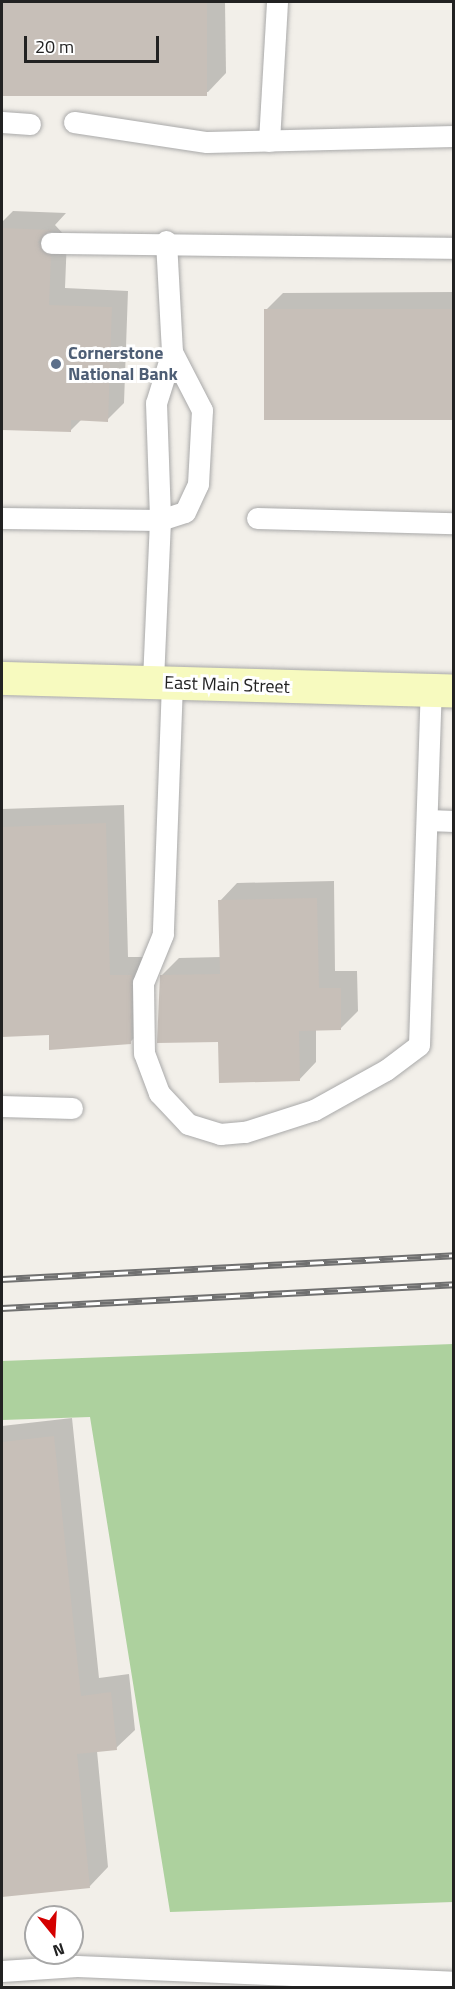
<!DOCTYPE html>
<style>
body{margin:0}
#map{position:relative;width:455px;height:1989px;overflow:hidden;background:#f2efe9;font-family:"Titillium Web",sans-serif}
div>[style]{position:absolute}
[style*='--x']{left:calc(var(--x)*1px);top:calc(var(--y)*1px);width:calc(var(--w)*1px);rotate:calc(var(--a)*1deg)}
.forest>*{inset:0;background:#add19e}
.shadow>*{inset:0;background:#0003}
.building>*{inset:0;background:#c7bfb8;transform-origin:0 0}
.roads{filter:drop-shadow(0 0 2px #a9a9a9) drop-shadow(0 0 2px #a9a9a9)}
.lane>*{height:21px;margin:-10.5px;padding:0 10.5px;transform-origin:10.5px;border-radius:10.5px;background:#fff}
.secondary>*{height:33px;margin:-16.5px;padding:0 16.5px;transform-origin:16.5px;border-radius:16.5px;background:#f7fabf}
.rail>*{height:7px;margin-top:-3.5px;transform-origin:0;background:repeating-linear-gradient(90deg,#fff 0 14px,#707070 0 28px);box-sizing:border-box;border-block:2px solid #707070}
.dots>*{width:16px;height:16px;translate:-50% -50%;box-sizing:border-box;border:3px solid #fff;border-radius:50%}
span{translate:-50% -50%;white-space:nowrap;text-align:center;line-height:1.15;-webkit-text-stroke:6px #fff;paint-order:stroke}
.service-label{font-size:18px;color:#4e5e75;font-weight:700}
.left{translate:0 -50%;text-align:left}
.street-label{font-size:18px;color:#222}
.frame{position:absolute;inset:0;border:3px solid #222;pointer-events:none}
.north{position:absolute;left:24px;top:1905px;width:60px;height:60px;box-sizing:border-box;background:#fff;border:2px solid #a7a7a7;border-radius:50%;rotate:162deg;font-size:16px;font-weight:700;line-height:24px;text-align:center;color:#222}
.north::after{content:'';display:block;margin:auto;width:21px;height:27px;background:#d40000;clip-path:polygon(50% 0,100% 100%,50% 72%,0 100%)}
.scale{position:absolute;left:24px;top:36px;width:135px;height:27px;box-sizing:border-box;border:3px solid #222;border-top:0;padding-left:8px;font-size:18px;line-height:21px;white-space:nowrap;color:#222;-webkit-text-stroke:4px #fff;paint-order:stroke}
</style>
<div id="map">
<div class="forest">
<i style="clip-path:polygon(453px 1344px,453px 1902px,170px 1912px,90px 1417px,2px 1420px,2px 1361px)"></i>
</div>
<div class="shadow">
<i style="clip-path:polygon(2px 2px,225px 2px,226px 73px,208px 92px,3px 95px)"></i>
<i style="clip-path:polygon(13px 211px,66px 213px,55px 225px,67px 238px,65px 288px,128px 291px,124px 403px,107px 420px,82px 419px,70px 431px,2px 428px,2px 222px)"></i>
<i style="clip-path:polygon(454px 292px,454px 418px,266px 420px,266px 310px,283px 293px)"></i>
<i style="clip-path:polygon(124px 805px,128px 957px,150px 957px,149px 1024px,130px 1042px,50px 1034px,2px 1035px,2px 809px)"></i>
<i style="clip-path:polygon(334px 881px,335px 971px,357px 971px,358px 1011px,341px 1028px,316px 1029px,316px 1062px,299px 1080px,220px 1041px,162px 975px,179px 958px,221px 957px,220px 901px,237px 883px)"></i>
<i style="clip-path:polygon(72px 1418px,99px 1678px,129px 1674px,135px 1730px,116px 1748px,97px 1751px,108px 1867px,90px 1886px,2px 1895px,2px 1426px)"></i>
</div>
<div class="building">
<i style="left:2px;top:2px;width:205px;height:94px"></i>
<i style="clip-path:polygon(2px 228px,52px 230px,38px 242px,51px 256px,49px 305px,112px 307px,108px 422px,71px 420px,71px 432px,2px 430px)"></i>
<i style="left:453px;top:309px;width:111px;height:189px;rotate:90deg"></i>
<i style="clip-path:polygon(106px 823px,110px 975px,132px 975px,131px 1044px,49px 1050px,49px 1035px,2px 1037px,2px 827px)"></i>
<i style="clip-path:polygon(317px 898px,319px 988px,341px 988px,341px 1030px,299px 1031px,300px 1081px,219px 1083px,218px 1042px,157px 1043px,160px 975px,220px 974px,218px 900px)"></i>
<i style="clip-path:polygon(54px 1436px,81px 1696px,111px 1692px,117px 1750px,77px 1754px,90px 1888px,2px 1897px,2px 1442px)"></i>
</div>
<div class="roads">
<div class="lane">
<i style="--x:2;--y:122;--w:28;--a:4"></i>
<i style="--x:74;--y:122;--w:134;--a:8.6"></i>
<i style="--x:207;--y:142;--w:247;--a:-1.4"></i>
<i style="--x:269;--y:141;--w:139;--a:-86.7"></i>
<i style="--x:166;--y:241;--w:111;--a:86.9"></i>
<i style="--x:172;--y:352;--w:53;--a:107.4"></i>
<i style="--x:156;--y:403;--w:117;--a:88"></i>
<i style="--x:160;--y:520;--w:26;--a:-18"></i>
<i style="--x:185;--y:512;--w:31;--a:-65"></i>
<i style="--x:198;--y:484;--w:74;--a:-86.9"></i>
<i style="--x:202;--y:410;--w:65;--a:-117.3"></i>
<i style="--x:51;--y:243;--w:403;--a:0.7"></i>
<i style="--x:2;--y:518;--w:158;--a:0.7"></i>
<i style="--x:160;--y:520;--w:163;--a:92.5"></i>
<i style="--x:257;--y:518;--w:197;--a:1.5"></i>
<i style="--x:172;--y:683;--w:251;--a:92.1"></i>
<i style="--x:163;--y:934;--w:53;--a:112.2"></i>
<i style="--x:143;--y:983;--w:70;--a:89.2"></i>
<i style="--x:144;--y:1053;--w:43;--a:69.4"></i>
<i style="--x:159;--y:1093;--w:42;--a:46.9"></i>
<i style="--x:188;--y:1124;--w:34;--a:17"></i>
<i style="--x:220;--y:1134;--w:25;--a:-5"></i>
<i style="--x:245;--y:1132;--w:72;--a:-17.7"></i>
<i style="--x:314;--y:1110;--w:82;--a:-29.1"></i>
<i style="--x:386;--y:1070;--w:41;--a:-37.1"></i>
<i style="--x:419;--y:1045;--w:355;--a:-88.1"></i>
<i style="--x:427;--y:820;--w:27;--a:2"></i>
<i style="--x:2;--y:1106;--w:70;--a:1.6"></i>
<i style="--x:2;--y:1971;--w:75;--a:-3.8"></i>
<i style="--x:77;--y:1966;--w:377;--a:2.4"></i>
</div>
<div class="secondary">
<i style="--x:2;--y:678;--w:452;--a:1.6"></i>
</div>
</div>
<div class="rail">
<i style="--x:2;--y:1279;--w:453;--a:-3"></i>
<i style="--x:2;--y:1308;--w:453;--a:-3"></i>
</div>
<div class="dots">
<i style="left:56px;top:364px;background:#5c6f8a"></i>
</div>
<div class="service-label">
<span class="left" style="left:68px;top:364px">Cornerstone<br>National Bank</span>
</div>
<div class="street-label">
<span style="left:227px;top:685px;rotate:2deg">East Main Street</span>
</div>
<div class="frame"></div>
<div class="north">N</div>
<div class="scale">20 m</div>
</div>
